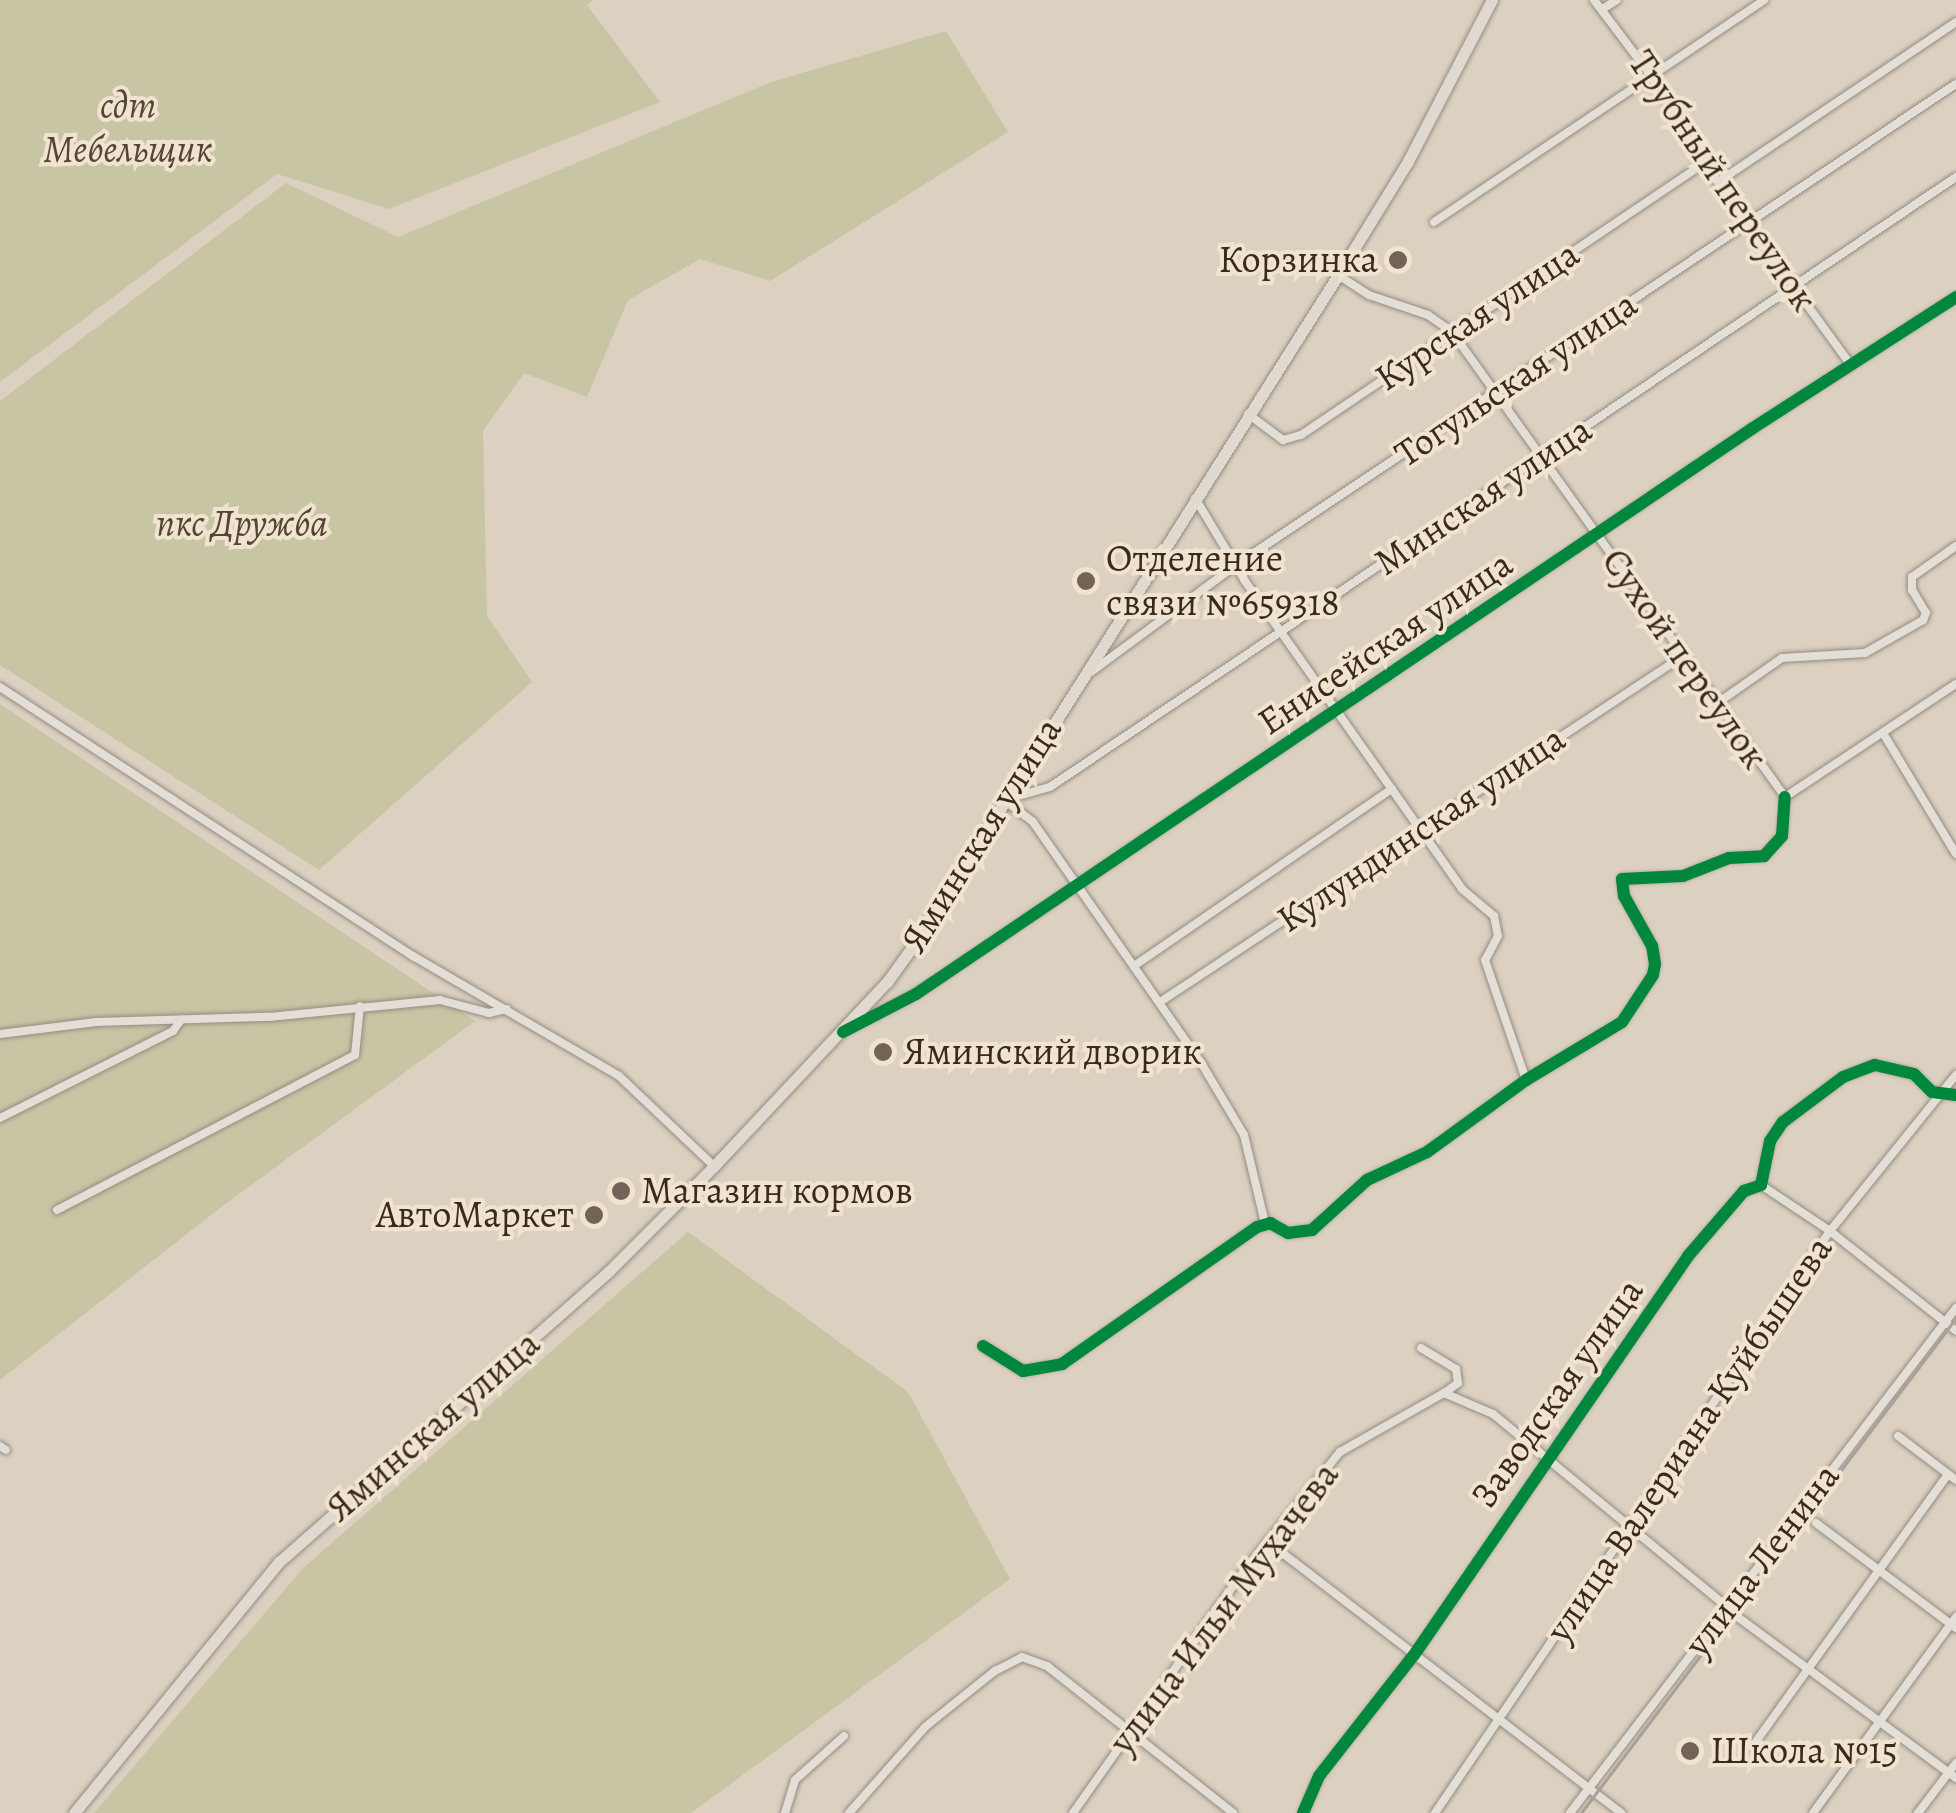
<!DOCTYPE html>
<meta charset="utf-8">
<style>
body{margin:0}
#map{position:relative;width:1956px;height:1813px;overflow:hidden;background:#dcd1c1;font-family:Alegreya,serif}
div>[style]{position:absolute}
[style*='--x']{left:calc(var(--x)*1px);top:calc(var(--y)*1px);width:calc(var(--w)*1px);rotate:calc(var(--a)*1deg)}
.green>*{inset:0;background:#c8c5a4}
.roads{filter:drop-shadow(0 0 2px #948c82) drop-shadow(0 0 2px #948c82)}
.street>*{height:8px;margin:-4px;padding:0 4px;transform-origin:4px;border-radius:4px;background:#e4dfd6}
.primary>*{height:11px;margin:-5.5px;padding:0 5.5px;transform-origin:5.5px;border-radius:5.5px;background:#dfd9cf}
.tram>*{height:2.5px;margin:-1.25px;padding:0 1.25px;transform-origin:1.25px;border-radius:1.25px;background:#a6a199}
.cycleway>*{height:12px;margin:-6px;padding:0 6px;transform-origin:6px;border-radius:6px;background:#00873e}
.dots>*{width:28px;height:28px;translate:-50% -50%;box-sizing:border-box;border:5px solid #f0e3cf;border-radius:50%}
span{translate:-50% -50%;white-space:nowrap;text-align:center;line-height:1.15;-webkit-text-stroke:8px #f0e3cf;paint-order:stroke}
.park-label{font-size:38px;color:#524734;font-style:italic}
.street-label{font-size:38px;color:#382a1e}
.poi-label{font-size:38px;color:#382a1e}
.right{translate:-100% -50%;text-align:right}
.left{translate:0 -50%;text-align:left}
</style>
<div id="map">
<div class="green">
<i style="clip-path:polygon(0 0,593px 0,587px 5px,660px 102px,389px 209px,277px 174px,0 382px)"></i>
<i style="clip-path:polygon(946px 31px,1008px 132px,770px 281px,700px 259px,628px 300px,587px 397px,524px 373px,483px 431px,487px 616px,532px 682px,319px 870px,0 665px,0 401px,286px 183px,398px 237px,771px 82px)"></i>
<i style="clip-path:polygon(0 704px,475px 1021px,224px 1205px,0 1380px)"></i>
<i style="clip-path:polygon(688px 1232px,908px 1392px,1010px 1579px,691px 1813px,94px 1813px,303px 1568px)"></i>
</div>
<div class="roads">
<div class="street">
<i style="--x:1594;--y:0;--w:96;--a:53"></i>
<i style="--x:1652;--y:77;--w:100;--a:58.8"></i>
<i style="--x:1704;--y:163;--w:248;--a:54"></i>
<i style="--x:1604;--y:8;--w:15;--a:-32"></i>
<i style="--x:1718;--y:182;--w:287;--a:-33.9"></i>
<i style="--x:1434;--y:222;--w:398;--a:-33.9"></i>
<i style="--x:1338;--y:275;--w:37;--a:33"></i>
<i style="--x:1369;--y:295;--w:62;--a:18.7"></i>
<i style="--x:1428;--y:315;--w:29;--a:35"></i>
<i style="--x:1452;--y:332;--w:572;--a:54.39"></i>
<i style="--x:1248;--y:414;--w:44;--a:36.6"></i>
<i style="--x:1283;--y:440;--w:19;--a:-16"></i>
<i style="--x:1301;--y:435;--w:486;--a:-34"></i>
<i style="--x:1195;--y:498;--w:97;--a:58.9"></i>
<i style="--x:1245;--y:581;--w:377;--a:54.8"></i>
<i style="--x:1462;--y:889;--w:42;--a:40.2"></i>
<i style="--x:1494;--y:916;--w:20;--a:79"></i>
<i style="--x:1498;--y:936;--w:27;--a:118"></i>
<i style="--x:1485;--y:960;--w:127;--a:71.1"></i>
<i style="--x:1091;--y:672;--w:180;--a:-36.4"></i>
<i style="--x:1236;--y:565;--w:866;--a:-33.75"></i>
<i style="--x:0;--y:687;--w:493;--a:33.1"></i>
<i style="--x:413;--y:956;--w:238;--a:30.2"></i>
<i style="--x:619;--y:1076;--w:131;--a:43.5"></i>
<i style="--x:1716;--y:704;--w:80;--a:-34.9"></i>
<i style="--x:1782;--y:658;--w:83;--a:-3.4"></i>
<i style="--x:1865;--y:653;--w:67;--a:-29.6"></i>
<i style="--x:1923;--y:620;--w:8;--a:-67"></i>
<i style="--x:1926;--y:613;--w:27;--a:-121"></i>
<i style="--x:1912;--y:590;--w:13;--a:-90"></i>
<i style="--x:1912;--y:577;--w:54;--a:-35.2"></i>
<i style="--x:1883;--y:733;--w:141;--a:58.9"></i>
<i style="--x:1785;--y:797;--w:205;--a:-33.5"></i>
<i style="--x:1004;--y:800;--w:48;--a:-15.8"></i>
<i style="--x:1050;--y:787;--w:1092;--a:-33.95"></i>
<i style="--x:1004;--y:800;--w:36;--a:37"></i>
<i style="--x:1033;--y:822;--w:297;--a:55.1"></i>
<i style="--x:1203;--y:1066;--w:80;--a:59.3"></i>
<i style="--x:1244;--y:1135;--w:90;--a:76.6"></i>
<i style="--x:1134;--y:966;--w:313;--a:-34.5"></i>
<i style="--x:1160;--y:1002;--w:627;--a:-33.49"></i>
<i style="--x:846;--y:1030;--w:79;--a:-27.2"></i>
<i style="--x:916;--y:994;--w:1010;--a:-34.07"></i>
<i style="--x:1753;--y:428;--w:242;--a:-32.8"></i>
<i style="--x:0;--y:1034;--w:97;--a:-7.1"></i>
<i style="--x:96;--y:1022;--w:173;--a:-1.7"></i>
<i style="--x:269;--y:1017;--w:172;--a:-5.7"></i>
<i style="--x:440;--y:1000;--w:51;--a:14.9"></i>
<i style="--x:489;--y:1013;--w:18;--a:-13"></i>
<i style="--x:0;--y:1118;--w:194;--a:-26.7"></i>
<i style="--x:173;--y:1031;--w:14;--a:-54"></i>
<i style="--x:1761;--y:1185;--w:83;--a:33.7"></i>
<i style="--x:1830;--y:1231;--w:161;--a:38.4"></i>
<i style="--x:57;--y:1210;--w:336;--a:-27.5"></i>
<i style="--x:355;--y:1055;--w:49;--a:-84.2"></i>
<i style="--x:983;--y:1346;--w:47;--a:32"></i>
<i style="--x:1023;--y:1371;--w:40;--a:-10"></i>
<i style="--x:1062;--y:1364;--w:238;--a:-35.1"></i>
<i style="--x:1257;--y:1227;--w:14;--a:-17"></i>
<i style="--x:1270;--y:1223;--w:21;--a:29"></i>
<i style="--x:1288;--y:1233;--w:24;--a:-7"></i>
<i style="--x:1312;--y:1230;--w:74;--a:-42.3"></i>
<i style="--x:1367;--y:1180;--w:66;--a:-25"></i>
<i style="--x:1427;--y:1152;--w:122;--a:-36"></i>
<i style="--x:1526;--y:1080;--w:112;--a:-31.1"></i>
<i style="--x:1622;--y:1022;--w:56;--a:-56.6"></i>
<i style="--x:1653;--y:975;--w:11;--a:-80"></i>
<i style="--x:1655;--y:964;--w:18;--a:-99"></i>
<i style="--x:1652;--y:946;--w:57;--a:-119.2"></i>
<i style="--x:1624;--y:896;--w:17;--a:-97"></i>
<i style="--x:1622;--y:879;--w:61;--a:-2.8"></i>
<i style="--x:1683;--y:876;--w:49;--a:-21.4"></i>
<i style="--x:1729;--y:858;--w:35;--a:-3"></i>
<i style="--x:1764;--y:856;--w:27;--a:-48"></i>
<i style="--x:1782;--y:836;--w:39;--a:-86"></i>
<i style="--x:1421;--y:1348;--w:41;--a:31"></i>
<i style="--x:1456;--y:1369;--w:14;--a:82"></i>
<i style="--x:1458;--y:1383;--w:17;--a:144"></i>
<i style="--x:1444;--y:1393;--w:53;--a:23.2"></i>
<i style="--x:1493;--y:1414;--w:302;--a:39.5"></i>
<i style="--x:1898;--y:1436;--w:73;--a:37.2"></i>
<i style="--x:0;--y:1446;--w:7;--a:34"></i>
<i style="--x:1816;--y:1523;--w:175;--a:36.9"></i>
<i style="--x:1261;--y:1552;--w:24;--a:7"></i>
<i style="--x:1285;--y:1555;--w:424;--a:37.5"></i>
<i style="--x:1739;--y:1618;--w:270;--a:36.4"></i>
<i style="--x:1752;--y:1747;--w:336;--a:-54.3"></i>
<i style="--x:785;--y:1813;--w:34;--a:-73"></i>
<i style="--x:795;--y:1780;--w:66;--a:-41.9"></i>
<i style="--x:849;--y:1813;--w:115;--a:-48.5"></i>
<i style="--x:925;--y:1727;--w:90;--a:-38.7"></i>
<i style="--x:995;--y:1671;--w:30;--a:-27"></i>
<i style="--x:1022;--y:1657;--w:27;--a:20"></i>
<i style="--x:1047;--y:1666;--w:237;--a:38.3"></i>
<i style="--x:1073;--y:1813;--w:291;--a:-54.8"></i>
<i style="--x:1241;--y:1575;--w:158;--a:-51.2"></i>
<i style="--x:1340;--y:1452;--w:120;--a:-29.6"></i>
<i style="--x:1303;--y:1813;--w:40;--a:-66.6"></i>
<i style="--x:1319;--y:1776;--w:154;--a:-51.9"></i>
<i style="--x:1414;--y:1655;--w:484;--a:-55.5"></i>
<i style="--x:1688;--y:1256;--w:86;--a:-49.3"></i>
<i style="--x:1744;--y:1191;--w:18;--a:-19"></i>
<i style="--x:1761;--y:1185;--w:45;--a:-78.4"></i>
<i style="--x:1770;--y:1141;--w:23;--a:-56"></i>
<i style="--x:1783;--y:1122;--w:75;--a:-36.9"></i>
<i style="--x:1843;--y:1077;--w:34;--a:-21"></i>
<i style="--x:1875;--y:1065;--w:40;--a:13"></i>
<i style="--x:1914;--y:1074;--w:25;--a:45"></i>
<i style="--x:1932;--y:1092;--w:24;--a:7"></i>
<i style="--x:1435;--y:1813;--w:703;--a:-55.84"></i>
<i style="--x:1830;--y:1231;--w:201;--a:-51.1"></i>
<i style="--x:1570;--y:1813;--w:636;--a:-52.61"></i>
<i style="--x:1813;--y:1813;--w:243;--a:-53.9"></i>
<i style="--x:1918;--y:1813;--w:63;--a:-52.8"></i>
</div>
<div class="primary">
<i style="--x:74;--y:1813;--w:324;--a:-50.8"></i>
<i style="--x:279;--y:1562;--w:439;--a:-41.4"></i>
<i style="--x:608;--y:1272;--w:150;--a:-45"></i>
<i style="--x:714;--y:1166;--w:253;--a:-46.8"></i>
<i style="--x:887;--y:982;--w:57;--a:-54.3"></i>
<i style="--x:920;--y:936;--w:782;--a:-57.69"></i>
<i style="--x:1338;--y:275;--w:132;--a:-58.4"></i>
<i style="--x:1407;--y:163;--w:184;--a:-62.5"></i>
</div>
</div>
<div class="tram">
<i style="--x:1581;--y:1813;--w:621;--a:-52.85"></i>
</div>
<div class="cycleway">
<i style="--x:843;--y:1032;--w:82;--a:-27.5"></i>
<i style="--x:916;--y:994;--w:1010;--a:-34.07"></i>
<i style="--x:1753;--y:428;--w:242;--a:-32.8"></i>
<i style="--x:983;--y:1346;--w:47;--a:32"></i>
<i style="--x:1023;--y:1371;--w:40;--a:-10"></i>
<i style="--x:1062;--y:1364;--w:238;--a:-35.1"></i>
<i style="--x:1257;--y:1227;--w:14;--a:-17"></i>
<i style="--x:1270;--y:1223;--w:21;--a:29"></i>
<i style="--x:1288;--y:1233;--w:24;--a:-7"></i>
<i style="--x:1312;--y:1230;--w:74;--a:-42.3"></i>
<i style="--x:1367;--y:1180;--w:66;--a:-25"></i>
<i style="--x:1427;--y:1152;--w:122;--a:-36"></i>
<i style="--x:1526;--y:1080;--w:112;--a:-31.1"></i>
<i style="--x:1622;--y:1022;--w:56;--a:-56.6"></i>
<i style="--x:1653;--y:975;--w:11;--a:-80"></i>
<i style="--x:1655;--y:964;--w:18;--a:-99"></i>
<i style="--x:1652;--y:946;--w:57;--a:-119.2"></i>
<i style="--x:1624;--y:896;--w:17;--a:-97"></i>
<i style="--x:1622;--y:879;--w:61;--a:-2.8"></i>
<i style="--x:1683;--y:876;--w:49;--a:-21.4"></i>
<i style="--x:1729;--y:858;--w:35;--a:-3"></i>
<i style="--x:1764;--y:856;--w:27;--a:-48"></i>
<i style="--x:1782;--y:836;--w:39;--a:-86"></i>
<i style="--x:1303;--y:1813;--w:40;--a:-66.6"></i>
<i style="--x:1319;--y:1776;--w:154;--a:-51.9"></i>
<i style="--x:1414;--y:1655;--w:484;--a:-55.5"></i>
<i style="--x:1688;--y:1256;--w:86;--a:-49.3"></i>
<i style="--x:1744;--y:1191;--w:18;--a:-19"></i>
<i style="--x:1761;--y:1185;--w:45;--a:-78.4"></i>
<i style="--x:1770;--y:1141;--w:23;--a:-56"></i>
<i style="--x:1783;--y:1122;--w:75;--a:-36.9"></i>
<i style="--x:1843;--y:1077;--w:34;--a:-21"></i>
<i style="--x:1875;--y:1065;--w:40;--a:13"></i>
<i style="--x:1914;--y:1074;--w:25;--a:45"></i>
<i style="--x:1932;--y:1092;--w:24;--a:7"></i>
</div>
<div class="dots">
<i style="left:1398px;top:260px;background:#716457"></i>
<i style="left:1086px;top:581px;background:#716457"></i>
<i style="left:883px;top:1052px;background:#716457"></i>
<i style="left:621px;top:1191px;background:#716457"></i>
<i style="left:594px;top:1215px;background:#716457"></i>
<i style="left:1690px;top:1751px;background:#716457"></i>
</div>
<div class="park-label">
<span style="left:128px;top:128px">сдт<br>Мебельщик</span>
<span style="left:242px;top:524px">пкс Дружба</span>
</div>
<div class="street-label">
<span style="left:1723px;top:181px;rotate:56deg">Трубный переулок</span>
<span style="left:1477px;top:316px;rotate:-34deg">Курская улица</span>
<span style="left:1516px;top:379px;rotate:-34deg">Тогульская улица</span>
<span style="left:1483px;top:496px;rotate:-34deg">Минская улица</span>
<span style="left:1385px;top:643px;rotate:-34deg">Енисейская улица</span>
<span style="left:1685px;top:659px;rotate:55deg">Сухой переулок</span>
<span style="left:1421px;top:829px;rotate:-34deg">Кулундинская улица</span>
<span style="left:981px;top:835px;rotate:-58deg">Яминская улица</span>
<span style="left:1557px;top:1393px;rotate:-55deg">Заводская улица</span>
<span style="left:433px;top:1426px;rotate:-41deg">Яминская улица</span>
<span style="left:1689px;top:1439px;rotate:-56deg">улица Валериана Куйбышева</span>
<span style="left:1762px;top:1560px;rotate:-53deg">улица Ленина</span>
<span style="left:1224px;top:1608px;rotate:-53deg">улица Ильи Мухачева</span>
</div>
<div class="poi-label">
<span class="right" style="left:1378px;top:260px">Корзинка</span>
<span class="left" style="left:1106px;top:581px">Отделение<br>связи №659318</span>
<span class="left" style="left:903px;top:1052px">Яминский дворик</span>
<span class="left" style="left:641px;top:1191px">Магазин кормов</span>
<span class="right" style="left:574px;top:1215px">АвтоМаркет</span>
<span class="left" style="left:1710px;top:1751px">Школа №15</span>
</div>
</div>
